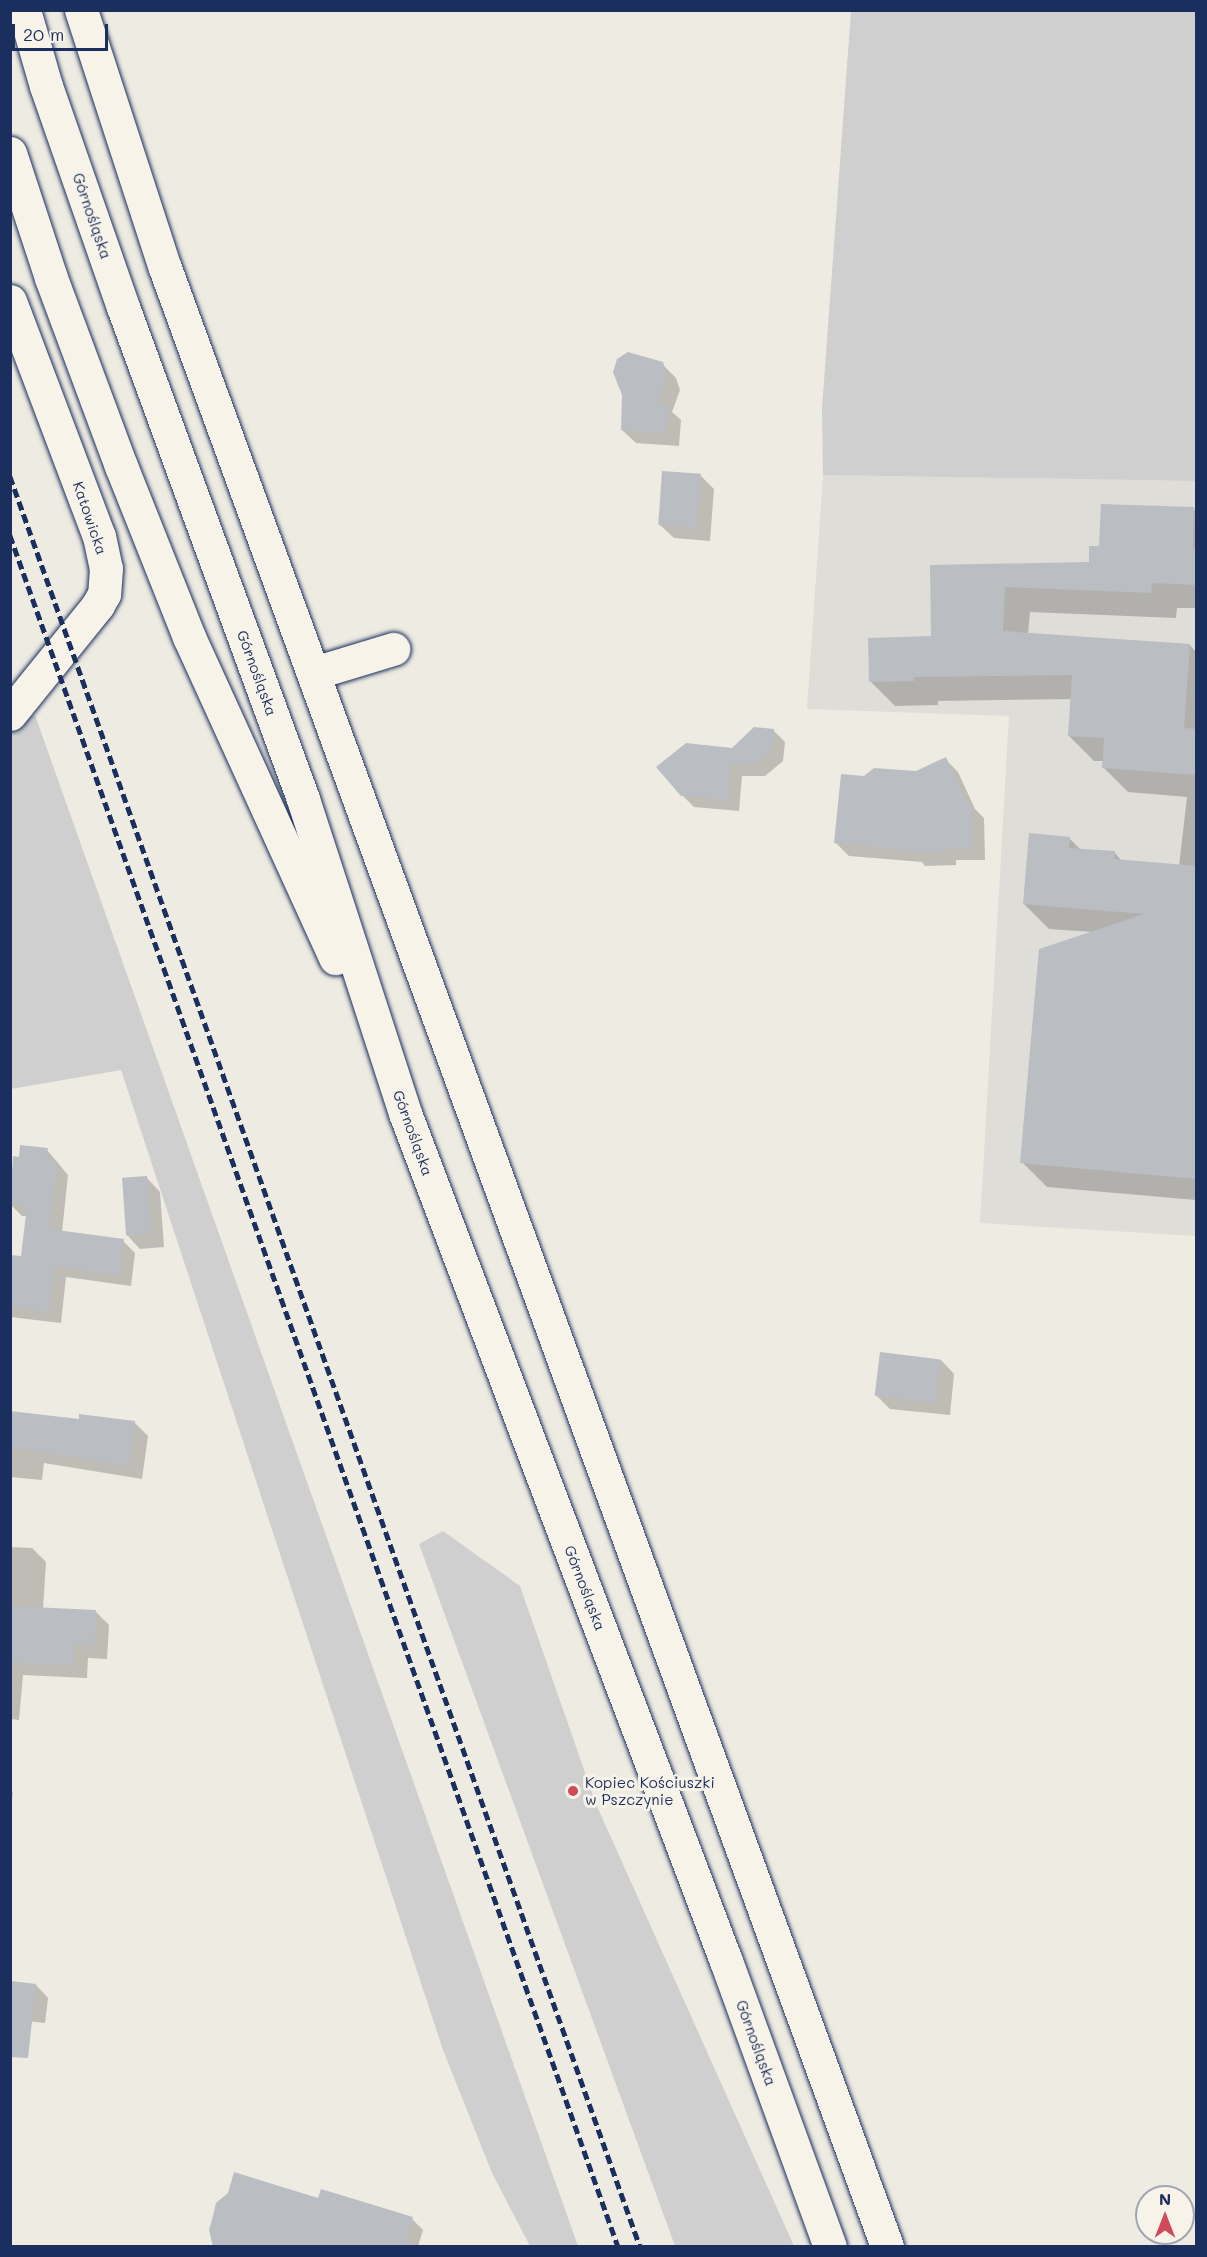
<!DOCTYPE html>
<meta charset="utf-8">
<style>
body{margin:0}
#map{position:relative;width:1207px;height:2257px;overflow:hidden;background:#eeebe2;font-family:Mali,sans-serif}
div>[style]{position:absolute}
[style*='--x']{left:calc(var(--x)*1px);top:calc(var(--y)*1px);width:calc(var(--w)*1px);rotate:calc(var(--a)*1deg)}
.built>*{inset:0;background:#deddd8}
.green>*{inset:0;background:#cfcfcf}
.shadow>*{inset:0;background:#0003}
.building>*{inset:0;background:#babdc2;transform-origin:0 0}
.roads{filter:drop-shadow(0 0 2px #1b2f5e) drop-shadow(0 0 2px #1b2f5e)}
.minor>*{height:33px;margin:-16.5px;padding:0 16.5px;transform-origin:16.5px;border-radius:16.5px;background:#f7f3e8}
.tertiary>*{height:33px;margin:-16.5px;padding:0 16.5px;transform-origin:16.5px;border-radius:16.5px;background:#f7f3e8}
.primary>*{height:33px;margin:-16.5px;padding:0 16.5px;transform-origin:16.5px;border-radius:16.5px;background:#f7f3e8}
.rail>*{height:4.5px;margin-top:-2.25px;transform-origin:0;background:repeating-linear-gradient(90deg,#1b2f5e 0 9px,transparent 0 13.5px)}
.dots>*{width:16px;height:16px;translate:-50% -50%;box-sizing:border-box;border:3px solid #f7f3e8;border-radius:50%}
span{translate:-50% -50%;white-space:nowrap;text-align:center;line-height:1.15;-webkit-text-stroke:6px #f7f3e8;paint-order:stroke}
.street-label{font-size:15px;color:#1b2f5e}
.poi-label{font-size:15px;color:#1b2f5e}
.left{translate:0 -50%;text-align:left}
.frame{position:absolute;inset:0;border:12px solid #1b2f5e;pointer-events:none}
.north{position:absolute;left:1135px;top:2185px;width:60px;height:60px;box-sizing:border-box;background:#f7f3e8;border:2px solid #9fa5b1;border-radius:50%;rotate:0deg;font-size:16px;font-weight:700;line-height:24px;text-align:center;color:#1b2f5e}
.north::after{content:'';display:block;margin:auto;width:21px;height:27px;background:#d1495b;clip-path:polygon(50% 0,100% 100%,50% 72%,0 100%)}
.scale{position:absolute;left:12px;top:24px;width:96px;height:27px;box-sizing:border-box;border:3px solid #1b2f5e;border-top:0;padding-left:8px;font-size:18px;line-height:21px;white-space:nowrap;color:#1b2f5e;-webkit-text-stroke:4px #f7f3e8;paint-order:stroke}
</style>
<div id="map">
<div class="built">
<i style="clip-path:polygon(823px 475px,1196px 481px,1196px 1236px,980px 1223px,1009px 716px,807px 709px)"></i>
</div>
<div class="green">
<i style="clip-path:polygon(851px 11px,1196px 11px,1196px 481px,823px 475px,822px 409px)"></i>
<i style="clip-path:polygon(35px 715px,578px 2246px,530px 2246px,492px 2173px,443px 2050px,121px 1070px,11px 1089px,11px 728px)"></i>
<i style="clip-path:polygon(443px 1531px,520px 1586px,596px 1804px,794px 2246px,675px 2246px,419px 1544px)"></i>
</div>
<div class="shadow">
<i style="clip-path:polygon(662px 364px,676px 378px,680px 390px,672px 412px,681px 420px,679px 446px,636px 443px,622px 430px)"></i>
<i style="clip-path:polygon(701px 476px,714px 489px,710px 541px,674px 538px,660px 525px)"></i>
<i style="clip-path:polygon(1193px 508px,1196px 512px,1196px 608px,1177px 608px,1176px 618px,1030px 612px,1028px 634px,1190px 645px,1196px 652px,1196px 1200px,1047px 1187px,1022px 1162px,1093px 932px,1049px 929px,1024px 904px,1069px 838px,1081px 850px,1114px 852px,1123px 862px,1179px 866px,1187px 797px,1128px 792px,1103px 767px,1104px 761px,1094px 761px,1069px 736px,1072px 699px,938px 701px,938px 705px,895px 706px,870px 681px,933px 638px,931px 566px,1090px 564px,1101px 548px)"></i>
<i style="clip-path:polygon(773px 730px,785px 742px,783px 761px,765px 776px,742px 776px,739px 811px,694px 807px,682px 795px,732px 749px)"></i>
<i style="clip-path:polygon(945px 759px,958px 772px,975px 809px,984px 818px,985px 860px,956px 860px,956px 865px,925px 866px,922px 862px,849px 856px,836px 843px,865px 777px,917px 773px)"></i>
<i style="clip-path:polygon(47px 1150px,68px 1175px,62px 1232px,123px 1241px,135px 1253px,131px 1286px,66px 1277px,61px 1323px,10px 1317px,10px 1256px,23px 1257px,27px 1216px,22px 1216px,10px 1204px,21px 1159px)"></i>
<i style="clip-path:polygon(147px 1178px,160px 1192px,164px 1247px,140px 1249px,127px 1235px)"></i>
<i style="clip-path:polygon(941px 1360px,954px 1374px,950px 1415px,890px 1409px,876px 1395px)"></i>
<i style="clip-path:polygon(10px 1413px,80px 1420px,134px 1422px,148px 1436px,142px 1479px,44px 1463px,42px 1480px,10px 1477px)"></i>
<i style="clip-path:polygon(10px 1547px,32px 1548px,46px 1562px,43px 1609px,95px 1611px,109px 1625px,107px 1659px,88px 1658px,87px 1678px,23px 1675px,19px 1720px,10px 1719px)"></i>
<i style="clip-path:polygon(10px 1790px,13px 1793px,10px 1812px)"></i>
<i style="clip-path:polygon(36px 1985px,48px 1998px,45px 2023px,10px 2019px)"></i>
<i style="clip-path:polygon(229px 2194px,319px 2200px,412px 2219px,423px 2230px,418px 2246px,214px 2246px)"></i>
</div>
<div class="building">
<i style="clip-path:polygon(628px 352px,663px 362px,667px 375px,657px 405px,668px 405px,666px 433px,621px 430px,622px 395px,613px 372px,617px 359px)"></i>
<i style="left:662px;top:471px;width:39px;height:54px;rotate:4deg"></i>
<i style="clip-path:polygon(1101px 504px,1194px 507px,1193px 549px,1197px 550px,1197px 585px,1152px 583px,1151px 593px,1005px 587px,1003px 631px,1190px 644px,1184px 728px,1197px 729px,1197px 775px,1102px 768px,1104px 738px,1068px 736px,1072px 675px,914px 677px,914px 681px,869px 682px,868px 638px,931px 636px,930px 565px,1089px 562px,1089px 546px,1099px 546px)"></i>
<i style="clip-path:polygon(754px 727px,774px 729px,772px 749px,753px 765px,731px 765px,728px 800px,681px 796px,656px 767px,686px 743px,732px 748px)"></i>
<i style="clip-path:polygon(946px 757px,966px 803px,971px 803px,972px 848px,944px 848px,944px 852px,910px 853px,910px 850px,834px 843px,841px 774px,864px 776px,874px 768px,916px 771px)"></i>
<i style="clip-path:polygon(1029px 833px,1070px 837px,1069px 848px,1115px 851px,1114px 859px,1197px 866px,1197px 1179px,1020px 1163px,1039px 949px,1144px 914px,1023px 904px)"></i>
<i style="clip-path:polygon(20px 1145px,48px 1148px,46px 1160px,57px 1161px,49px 1229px,124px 1239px,119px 1275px,54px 1266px,49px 1312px,10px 1307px,10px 1255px,21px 1256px,27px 1206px,10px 1204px,13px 1156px,19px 1157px)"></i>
<i style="left:147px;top:1176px;width:58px;height:25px;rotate:86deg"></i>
<i style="left:880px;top:1352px;width:61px;height:44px;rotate:7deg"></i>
<i style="clip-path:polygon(10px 1411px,79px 1419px,79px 1414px,135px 1421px,129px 1466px,10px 1447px)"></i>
<i style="clip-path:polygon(10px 1606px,96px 1610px,94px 1646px,75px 1645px,74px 1665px,10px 1662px)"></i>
<i style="clip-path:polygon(10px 1981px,36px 1984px,28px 2058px,10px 2057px)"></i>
<i style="clip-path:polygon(234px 2172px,318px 2198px,321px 2189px,413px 2217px,404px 2247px,213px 2247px,209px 2230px,213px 2216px,216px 2203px,228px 2193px)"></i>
</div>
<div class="roads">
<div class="minor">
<i style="--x:314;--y:673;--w:83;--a:-16.9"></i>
</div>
<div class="tertiary">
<i style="--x:10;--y:301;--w:251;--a:69.3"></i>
<i style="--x:99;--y:536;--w:33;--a:78"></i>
<i style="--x:106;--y:568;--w:26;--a:94"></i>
<i style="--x:104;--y:594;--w:13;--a:119"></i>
<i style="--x:98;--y:605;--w:140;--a:128.9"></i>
</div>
<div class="primary">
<i style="--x:24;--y:10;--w:79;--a:73.9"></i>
<i style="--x:46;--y:86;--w:234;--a:70.8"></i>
<i style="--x:123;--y:307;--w:524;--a:69.9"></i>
<i style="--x:303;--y:799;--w:330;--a:72"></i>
<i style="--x:405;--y:1113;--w:907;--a:69.27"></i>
<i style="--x:726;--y:1961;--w:303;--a:70"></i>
<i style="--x:81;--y:10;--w:271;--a:72"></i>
<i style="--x:165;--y:268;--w:2106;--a:69.95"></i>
<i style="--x:10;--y:153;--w:132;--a:71.8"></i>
<i style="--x:51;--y:278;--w:201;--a:69.6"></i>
<i style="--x:121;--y:466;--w:184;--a:68.3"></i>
<i style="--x:189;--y:637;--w:353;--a:65.5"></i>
</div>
</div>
<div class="rail">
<i style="--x:10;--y:476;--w:1879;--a:70.41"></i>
<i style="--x:10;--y:535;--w:1816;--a:70.44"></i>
</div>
<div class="dots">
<i style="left:573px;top:1791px;background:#d1495b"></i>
</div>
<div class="street-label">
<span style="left:92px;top:216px;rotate:71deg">Górnośląska</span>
<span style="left:90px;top:518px;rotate:71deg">Katowicka</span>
<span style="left:257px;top:673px;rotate:70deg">Górnośląska</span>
<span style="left:413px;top:1133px;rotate:70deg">Górnośląska</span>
<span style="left:585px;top:1588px;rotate:69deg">Górnośląska</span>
<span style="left:756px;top:2043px;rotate:70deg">Górnośląska</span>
</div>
<div class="poi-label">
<span class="left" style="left:585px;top:1791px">Kopiec Kościuszki<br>w Pszczynie</span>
</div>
<div class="frame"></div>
<div class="north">N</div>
<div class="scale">20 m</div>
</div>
